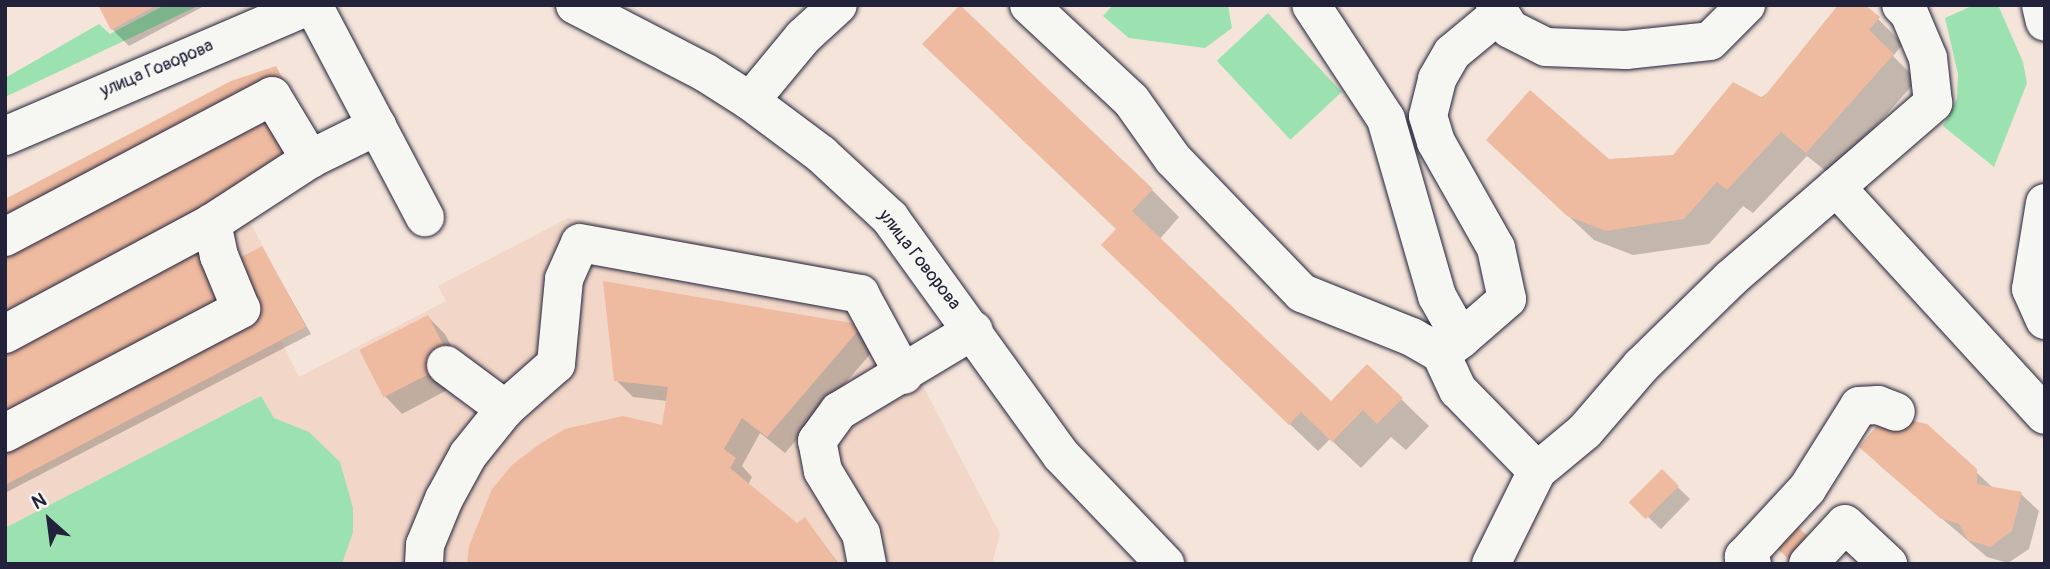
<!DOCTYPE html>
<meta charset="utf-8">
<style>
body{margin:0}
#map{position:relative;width:2050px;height:569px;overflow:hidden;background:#f4e4d9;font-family:Pangolin,sans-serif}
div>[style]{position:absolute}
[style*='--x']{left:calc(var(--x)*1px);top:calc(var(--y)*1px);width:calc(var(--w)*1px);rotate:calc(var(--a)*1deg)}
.built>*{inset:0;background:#f2d7c8}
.green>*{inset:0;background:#9be2b0;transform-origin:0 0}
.shadow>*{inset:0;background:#0003;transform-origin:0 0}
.building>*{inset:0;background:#eebaa0;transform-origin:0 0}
.roads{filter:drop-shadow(0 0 2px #22223b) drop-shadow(0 0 2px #22223b)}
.minor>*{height:38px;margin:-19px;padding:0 19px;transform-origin:19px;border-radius:19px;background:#f6f6f2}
.major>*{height:38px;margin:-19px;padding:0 19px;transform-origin:19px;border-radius:19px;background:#f6f6f2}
span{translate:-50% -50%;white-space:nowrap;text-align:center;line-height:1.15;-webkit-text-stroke:6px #f6f6f2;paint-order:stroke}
.street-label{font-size:18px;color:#22223b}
.frame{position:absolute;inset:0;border:7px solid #22223b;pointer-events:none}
.north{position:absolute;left:14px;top:485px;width:70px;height:70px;-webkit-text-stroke:5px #f6f6f2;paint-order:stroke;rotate:332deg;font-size:19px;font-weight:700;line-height:28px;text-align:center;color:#22223b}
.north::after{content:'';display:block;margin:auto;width:24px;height:32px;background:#22223b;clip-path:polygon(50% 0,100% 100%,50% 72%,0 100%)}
</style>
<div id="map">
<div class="built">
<i style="clip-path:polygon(236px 196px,306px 327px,281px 341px,299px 377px,446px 301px,438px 286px,568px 218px,865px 274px,1000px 534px,992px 564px,5px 564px,5px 246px)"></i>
</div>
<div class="green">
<i style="clip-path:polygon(165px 5px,200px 5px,5px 97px,5px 78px,99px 24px,110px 34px)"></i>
<i style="clip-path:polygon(1113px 5px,1228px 5px,1232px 28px,1205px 48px,1129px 38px,1103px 16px)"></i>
<i style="clip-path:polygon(1974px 5px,1998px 5px,2023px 62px,2027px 83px,1994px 167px,1943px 126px,1957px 99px,1958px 74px,1945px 18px)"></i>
<i style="left:1268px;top:13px;width:108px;height:70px;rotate:47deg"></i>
<i style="clip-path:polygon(261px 396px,274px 418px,309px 432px,340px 462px,353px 508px,353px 532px,342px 564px,5px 564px,5px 528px)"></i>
</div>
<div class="shadow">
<i style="clip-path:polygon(100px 5px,206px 5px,129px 46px,112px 29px)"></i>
<i style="clip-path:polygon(1878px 19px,1903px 44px,1893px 56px,1917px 80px,1832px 176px,1807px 156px,1753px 213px,1743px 206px,1709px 244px,1633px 255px,1594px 240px,1513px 164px,1674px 156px)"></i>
<i style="clip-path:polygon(952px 72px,1152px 190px,1179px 217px,1159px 240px,1331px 404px,1401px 399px,1429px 426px,1406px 450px,1391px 437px,1361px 468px,1330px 439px,1318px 451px,1131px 273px,1118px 230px)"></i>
<i style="clip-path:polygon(262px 248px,311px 334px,5px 493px,5px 450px)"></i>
<i style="clip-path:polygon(428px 317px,445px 334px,468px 379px,402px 414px,385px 396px,362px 351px)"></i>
<i style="clip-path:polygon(862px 327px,879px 344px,785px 453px,760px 433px,742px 466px,752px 477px,748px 485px,797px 526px,805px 519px,839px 564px,469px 564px,664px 428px,667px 401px,633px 397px,616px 380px)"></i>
<i style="clip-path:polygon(1878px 464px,1975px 471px,1993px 488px,2021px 494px,2039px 511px,2029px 549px,2008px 563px,1987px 557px)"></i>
<i style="left:1662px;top:472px;width:39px;height:42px;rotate:44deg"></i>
</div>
<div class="building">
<i style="clip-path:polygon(98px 5px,157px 5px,111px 30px)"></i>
<i style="clip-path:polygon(960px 5px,1153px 189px,1132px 211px,1331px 401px,1367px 364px,1403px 398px,1377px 424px,1363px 410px,1332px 442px,1301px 412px,1289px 425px,1101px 245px,1116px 229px,922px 44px)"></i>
<i style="clip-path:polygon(1838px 5px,1865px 5px,1880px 17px,1869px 30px,1894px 54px,1806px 153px,1781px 132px,1727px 190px,1717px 182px,1684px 219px,1606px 231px,1567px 216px,1486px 140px,1530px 90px,1609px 159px,1673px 155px,1733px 82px,1763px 98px)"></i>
<i style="clip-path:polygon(276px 66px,284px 81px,5px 228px,5px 199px,231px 81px)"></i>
<i style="clip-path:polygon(261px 109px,294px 158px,5px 320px,5px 246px)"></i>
<i style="clip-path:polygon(197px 242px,227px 297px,5px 417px,5px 345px)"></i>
<i style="clip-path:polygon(262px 246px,306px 327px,5px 485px,5px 448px,258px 315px,230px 263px)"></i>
<i style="clip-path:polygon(603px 281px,863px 325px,767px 437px,742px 418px,724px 449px,736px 458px,730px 468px,797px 523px,805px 517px,838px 564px,467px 564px,469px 546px,492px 489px,512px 465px,541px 443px,565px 429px,623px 416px,662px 425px,668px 387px,614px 381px)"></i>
<i style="left:428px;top:315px;width:53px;height:77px;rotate:63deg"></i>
<i style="clip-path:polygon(1886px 415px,1927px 424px,1977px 469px,1977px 484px,2022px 492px,2012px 531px,1990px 547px,1968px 540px,1959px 524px,1940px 518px,1859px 447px)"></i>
<i style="left:1662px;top:469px;width:24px;height:47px;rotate:45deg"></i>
<i style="clip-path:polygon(1789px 519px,1838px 564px,1794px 564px,1769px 541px)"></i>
</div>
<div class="roads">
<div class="minor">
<i style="--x:313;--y:5;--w:240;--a:62.2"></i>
<i style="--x:1029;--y:5;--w:139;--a:43"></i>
<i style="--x:1131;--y:100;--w:72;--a:54.6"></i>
<i style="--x:1173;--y:159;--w:186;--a:46.1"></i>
<i style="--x:1302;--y:293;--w:118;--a:21.8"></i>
<i style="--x:1412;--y:337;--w:34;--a:30"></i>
<i style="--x:1441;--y:354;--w:25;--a:-37"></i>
<i style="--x:1461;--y:339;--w:49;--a:-119.2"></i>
<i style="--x:1437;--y:296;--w:184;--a:-106.1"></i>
<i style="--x:1386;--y:119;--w:136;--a:-123.3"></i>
<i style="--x:1495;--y:5;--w:28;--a:58"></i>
<i style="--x:1510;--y:29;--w:40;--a:26.6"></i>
<i style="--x:1546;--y:47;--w:80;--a:2.1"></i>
<i style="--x:1626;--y:50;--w:84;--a:-6.1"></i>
<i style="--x:1710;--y:41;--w:51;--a:-45"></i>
<i style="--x:2041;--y:5;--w:17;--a:77"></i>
<i style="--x:750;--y:101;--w:83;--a:-50.4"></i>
<i style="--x:803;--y:37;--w:47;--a:-42.4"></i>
<i style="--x:1836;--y:187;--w:309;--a:47.5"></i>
<i style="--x:2045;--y:203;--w:87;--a:99.2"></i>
<i style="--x:2031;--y:289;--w:34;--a:66"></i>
<i style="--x:5;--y:237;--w:302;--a:-27.8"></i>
<i style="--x:272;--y:96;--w:74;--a:58.9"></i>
<i style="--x:310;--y:159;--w:75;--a:-26.2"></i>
<i style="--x:5;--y:334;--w:235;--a:-28.2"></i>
<i style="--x:212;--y:223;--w:117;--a:-33.1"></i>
<i style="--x:1461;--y:339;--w:61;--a:-41"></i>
<i style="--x:1507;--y:299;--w:52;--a:-102.2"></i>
<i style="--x:1496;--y:248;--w:122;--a:-119.5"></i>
<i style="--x:1436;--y:142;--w:27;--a:-107"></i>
<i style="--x:1428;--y:116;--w:38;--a:-76"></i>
<i style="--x:1437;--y:79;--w:30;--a:-60"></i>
<i style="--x:1452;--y:53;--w:61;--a:-39.7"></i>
<i style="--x:1441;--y:354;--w:40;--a:65"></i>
<i style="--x:1458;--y:390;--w:113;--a:45.7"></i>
<i style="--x:446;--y:365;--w:74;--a:36.7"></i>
<i style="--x:5;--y:433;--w:267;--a:-27.7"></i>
<i style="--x:241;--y:309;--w:57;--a:-112.5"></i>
<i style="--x:219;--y:256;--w:34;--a:-102"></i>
<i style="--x:424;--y:564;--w:19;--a:-87"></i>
<i style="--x:425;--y:545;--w:50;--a:-67.6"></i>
<i style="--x:444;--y:499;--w:50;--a:-61.4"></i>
<i style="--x:468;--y:455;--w:59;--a:-51.2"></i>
<i style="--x:505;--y:409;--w:68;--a:-41.4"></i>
<i style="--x:556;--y:364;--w:85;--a:-84.6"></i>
<i style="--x:564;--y:279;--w:39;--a:-66"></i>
<i style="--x:580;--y:243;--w:285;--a:10.3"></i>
<i style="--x:860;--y:294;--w:92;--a:61.5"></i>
<i style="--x:867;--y:564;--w:31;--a:-101"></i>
<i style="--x:861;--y:534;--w:74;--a:-121.1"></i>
<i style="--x:823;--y:471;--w:31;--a:-101"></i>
<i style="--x:817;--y:441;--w:37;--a:-54"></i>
<i style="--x:839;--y:411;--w:157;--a:-31"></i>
<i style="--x:1491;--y:564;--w:104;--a:-63.7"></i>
<i style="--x:1537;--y:471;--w:62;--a:-39.8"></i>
<i style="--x:1585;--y:431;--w:86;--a:-49.3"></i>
<i style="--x:1641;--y:366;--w:124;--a:-44.3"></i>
<i style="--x:1730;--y:279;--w:269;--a:-40.9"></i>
<i style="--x:1933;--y:103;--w:45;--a:-96.3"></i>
<i style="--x:1928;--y:58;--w:49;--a:-112.9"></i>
<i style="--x:1909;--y:13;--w:11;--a:-135"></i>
<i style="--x:1752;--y:564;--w:11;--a:-139"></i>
<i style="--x:1744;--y:557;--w:93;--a:-47.2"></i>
<i style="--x:1807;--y:489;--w:98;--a:-57.9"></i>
<i style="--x:1859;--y:406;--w:19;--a:-3"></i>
<i style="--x:1878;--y:405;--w:19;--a:21"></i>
<i style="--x:1808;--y:564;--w:54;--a:-47.2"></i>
<i style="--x:1845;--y:524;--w:59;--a:42.9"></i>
</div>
<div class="major">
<i style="--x:575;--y:5;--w:148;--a:27.4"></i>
<i style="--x:706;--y:73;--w:52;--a:32.5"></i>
<i style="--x:750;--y:101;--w:89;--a:36.7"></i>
<i style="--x:821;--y:154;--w:94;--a:42.8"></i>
<i style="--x:890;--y:218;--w:292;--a:54.2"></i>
<i style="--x:1061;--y:455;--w:151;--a:46.3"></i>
<i style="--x:5;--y:136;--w:333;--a:-23.2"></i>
</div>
</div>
<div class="street-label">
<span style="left:157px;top:69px;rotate:-23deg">улица Говорова</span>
<span style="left:919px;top:260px;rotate:52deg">улица Говорова</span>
</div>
<div class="frame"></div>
<div class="north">N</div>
</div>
